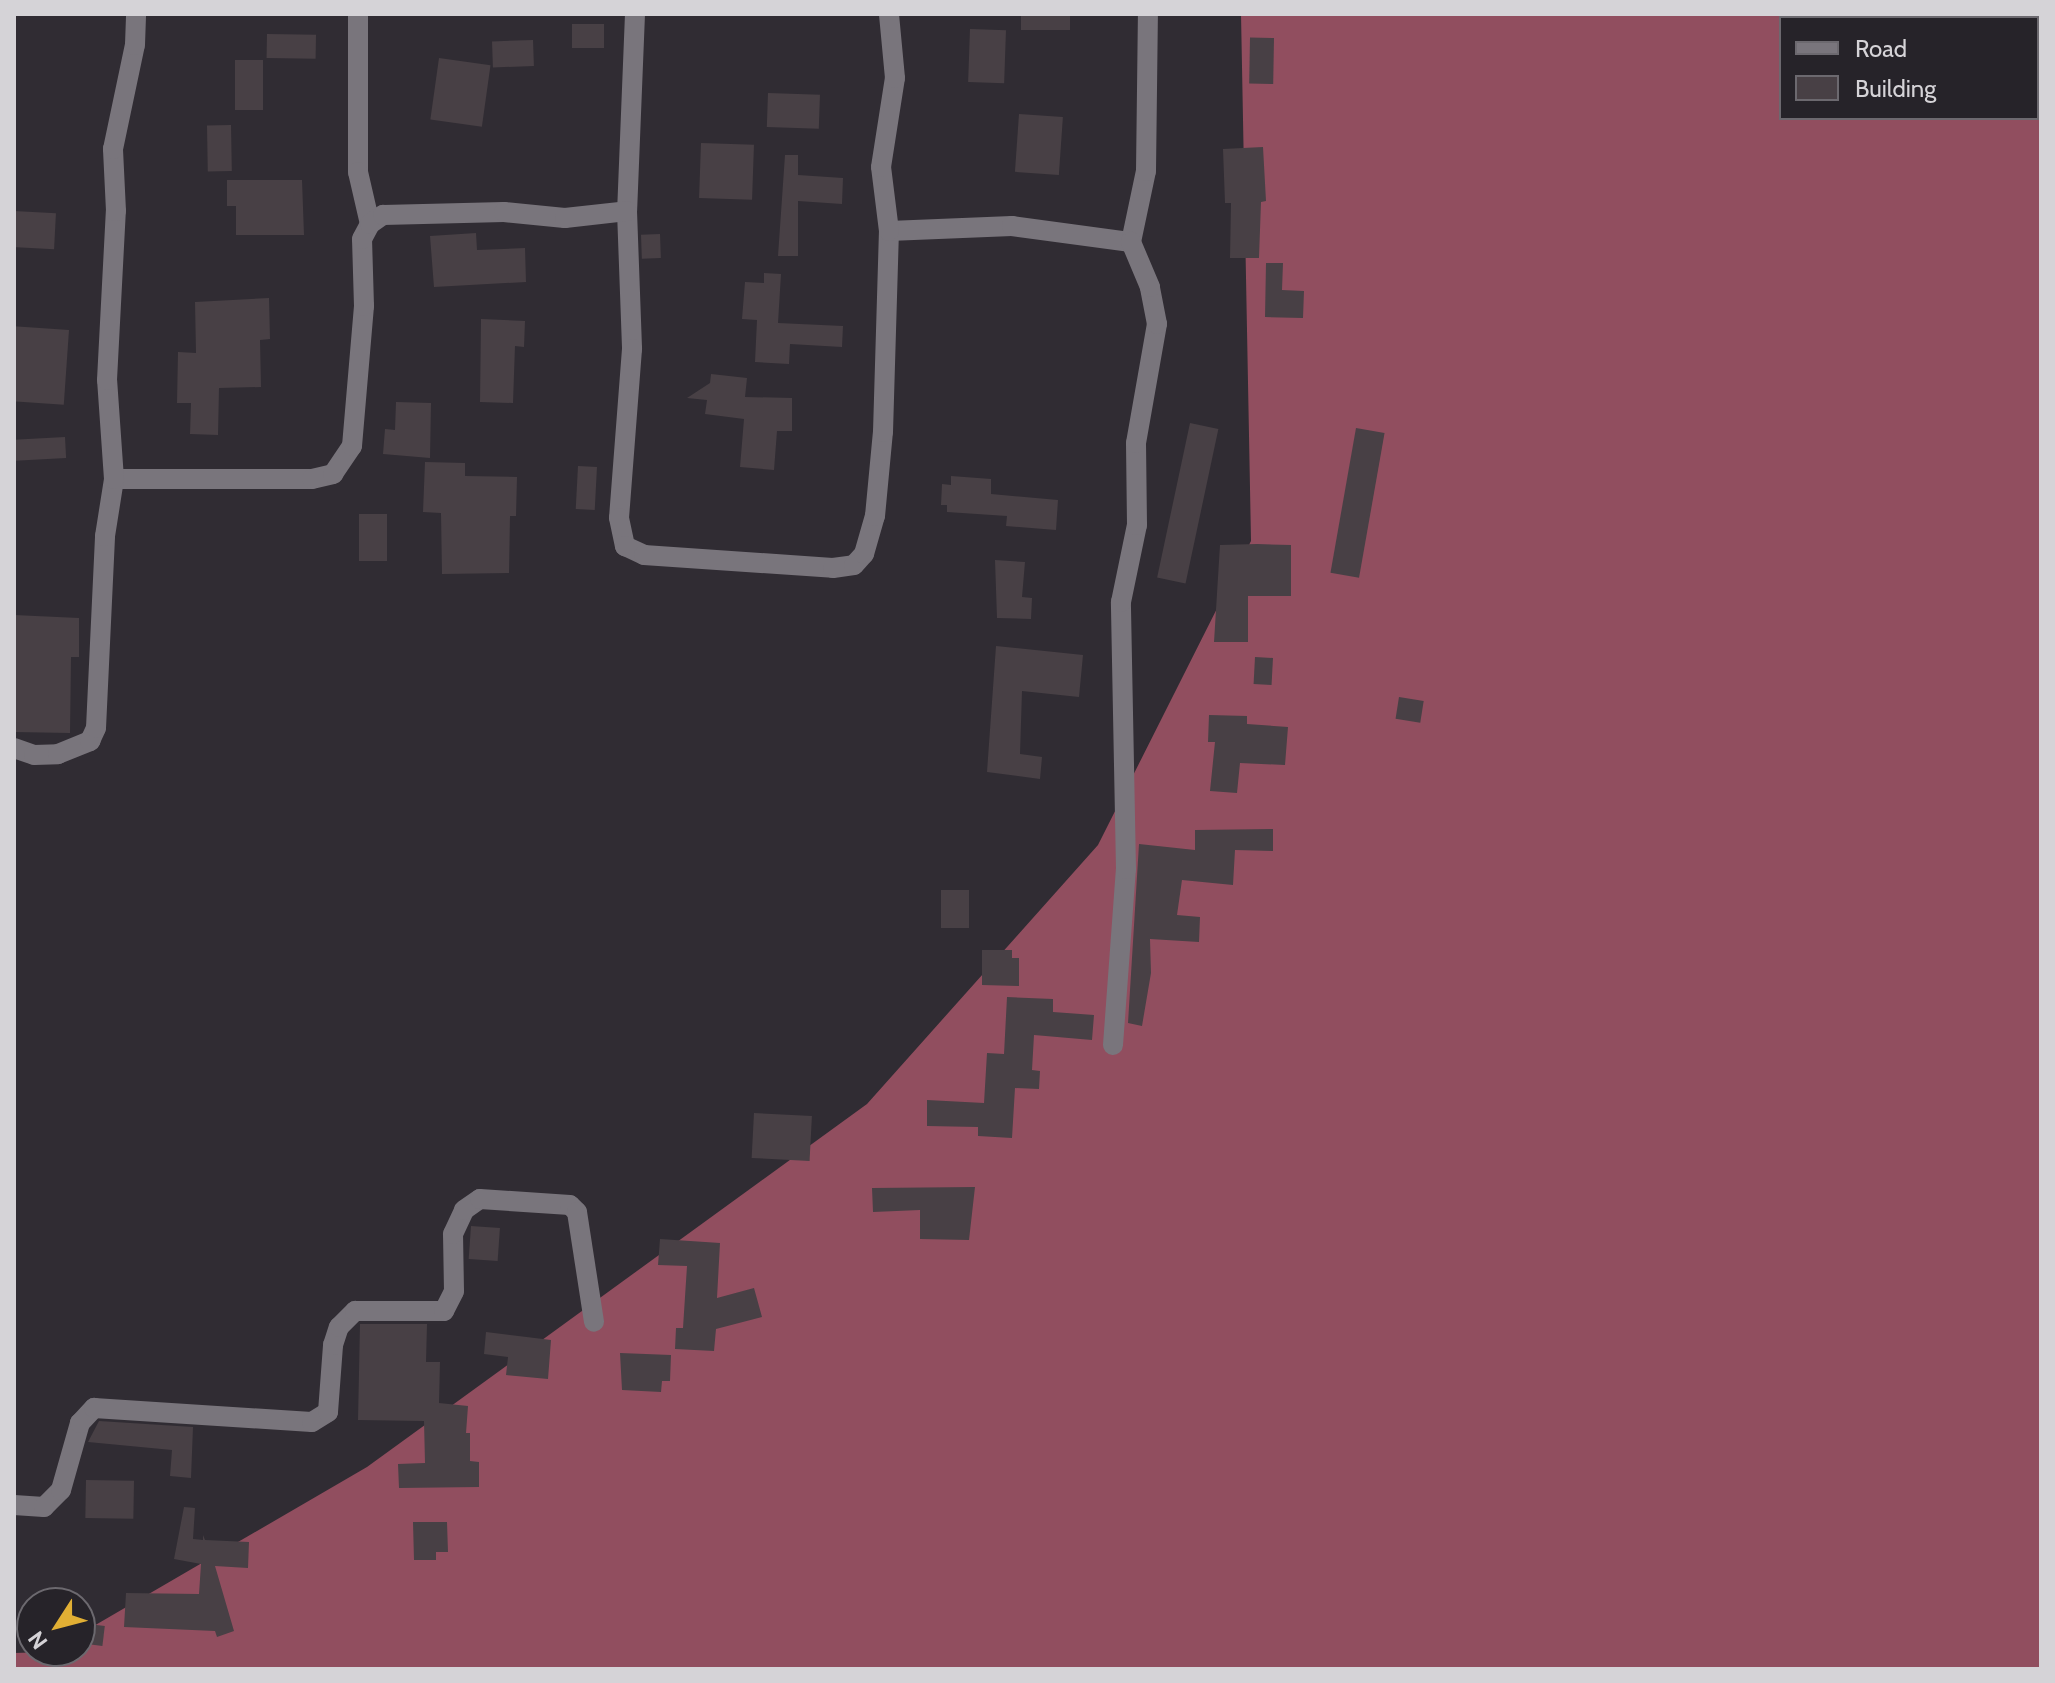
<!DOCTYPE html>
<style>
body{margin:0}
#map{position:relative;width:2055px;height:1683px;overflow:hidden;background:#302c33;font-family:Cabin,sans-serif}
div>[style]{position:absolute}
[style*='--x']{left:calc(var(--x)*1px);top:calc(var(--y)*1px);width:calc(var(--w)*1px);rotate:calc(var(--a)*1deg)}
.forest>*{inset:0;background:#914e5f}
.building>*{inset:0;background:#484045;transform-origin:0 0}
.minor>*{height:20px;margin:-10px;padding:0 10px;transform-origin:10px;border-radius:10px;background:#79757c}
span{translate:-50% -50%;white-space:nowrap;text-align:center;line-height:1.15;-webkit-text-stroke:6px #262329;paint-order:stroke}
.frame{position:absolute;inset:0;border:16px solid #d5d3d7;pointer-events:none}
.legend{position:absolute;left:1779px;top:16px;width:260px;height:104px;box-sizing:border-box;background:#262329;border:2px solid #6c696f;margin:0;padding:10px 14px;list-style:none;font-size:24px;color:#d5d3d7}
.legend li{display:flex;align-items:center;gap:16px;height:40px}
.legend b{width:40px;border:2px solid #6c696f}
.north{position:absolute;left:16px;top:1587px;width:80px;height:80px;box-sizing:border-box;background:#262329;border:2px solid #6c696f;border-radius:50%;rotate:234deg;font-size:22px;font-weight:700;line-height:32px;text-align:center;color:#d5d3d7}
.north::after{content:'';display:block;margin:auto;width:28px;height:36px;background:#e1af34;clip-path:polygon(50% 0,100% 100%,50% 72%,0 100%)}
</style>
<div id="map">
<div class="forest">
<i style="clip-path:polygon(evenodd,1241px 14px,2041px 14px,2041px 1669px,14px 1669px,14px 1653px,80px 1651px,80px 1634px,367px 1467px,867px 1104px,1098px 845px,1251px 541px,1241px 14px,1781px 18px,2037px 18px,2037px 118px,1781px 118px,1781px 18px)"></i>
</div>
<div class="building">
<i style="left:1021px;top:14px;width:49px;height:16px"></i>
<i style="left:572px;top:24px;width:32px;height:24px"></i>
<i style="left:970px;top:29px;width:36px;height:53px;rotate:2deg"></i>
<i style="left:267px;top:34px;width:49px;height:24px;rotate:1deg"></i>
<i style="left:1274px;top:38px;width:46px;height:24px;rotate:91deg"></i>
<i style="left:533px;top:40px;width:26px;height:41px;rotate:88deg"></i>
<i style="left:439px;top:58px;width:52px;height:62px;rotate:8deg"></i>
<i style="left:263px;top:60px;width:50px;height:28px;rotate:90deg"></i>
<i style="left:768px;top:93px;width:52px;height:34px;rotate:2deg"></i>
<i style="left:1019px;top:114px;width:44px;height:58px;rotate:4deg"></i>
<i style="left:231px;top:125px;width:46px;height:24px;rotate:89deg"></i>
<i style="left:701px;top:143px;width:53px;height:55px;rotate:2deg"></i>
<i style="clip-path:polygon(1263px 147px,1266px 201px,1261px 202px,1259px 258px,1230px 258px,1231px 203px,1225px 203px,1223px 149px)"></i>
<i style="clip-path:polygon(785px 155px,798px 155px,798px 175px,843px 178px,842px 204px,798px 201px,798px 256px,778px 256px)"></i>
<i style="clip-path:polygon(227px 180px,302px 180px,304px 235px,236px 235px,236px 206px,227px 206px)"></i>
<i style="left:14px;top:211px;width:42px;height:36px;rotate:3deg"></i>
<i style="clip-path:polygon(476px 233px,477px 250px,525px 248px,526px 282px,434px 287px,430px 236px)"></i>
<i style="left:660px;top:234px;width:24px;height:19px;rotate:88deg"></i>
<i style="clip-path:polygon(1266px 263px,1283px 263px,1282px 290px,1304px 291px,1303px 318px,1265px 317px)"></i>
<i style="clip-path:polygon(764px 273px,781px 274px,778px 323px,843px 326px,842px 347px,790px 344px,789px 364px,755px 362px,757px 320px,742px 319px,745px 282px,764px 283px)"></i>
<i style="clip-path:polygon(269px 298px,270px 339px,260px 340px,261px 387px,219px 388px,218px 435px,190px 434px,191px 403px,177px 403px,178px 352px,196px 353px,195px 302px)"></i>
<i style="clip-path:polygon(481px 319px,525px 321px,524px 347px,515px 346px,513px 403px,480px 402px)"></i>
<i style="left:69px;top:330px;width:75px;height:55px;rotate:94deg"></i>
<i style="clip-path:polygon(711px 374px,747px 378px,745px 397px,792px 398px,792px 431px,777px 431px,774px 470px,740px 467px,744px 419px,705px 414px,707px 400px,687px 398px,710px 383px)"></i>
<i style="clip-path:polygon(396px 402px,431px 403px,430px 458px,383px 454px,385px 429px,395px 430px)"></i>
<i style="left:1190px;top:423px;width:29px;height:158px;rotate:12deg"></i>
<i style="left:1356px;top:428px;width:29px;height:147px;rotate:10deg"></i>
<i style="left:65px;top:437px;width:21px;height:51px;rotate:87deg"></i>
<i style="clip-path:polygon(425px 462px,465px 463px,465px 476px,517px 477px,516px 516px,510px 516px,509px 573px,442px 574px,441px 513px,423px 512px)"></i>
<i style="left:578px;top:466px;width:19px;height:43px;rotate:3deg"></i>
<i style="clip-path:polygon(951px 476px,991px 479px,991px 494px,1058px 500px,1056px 530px,1006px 526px,1007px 516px,947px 512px,947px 505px,941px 505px,942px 484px,951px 485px)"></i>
<i style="left:359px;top:514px;width:28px;height:47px"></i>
<i style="clip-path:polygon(1257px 544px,1291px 545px,1291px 596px,1248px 596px,1248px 642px,1214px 642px,1220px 545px)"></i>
<i style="clip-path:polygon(995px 560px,1025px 562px,1022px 597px,1032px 598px,1031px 619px,997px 618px)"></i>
<i style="clip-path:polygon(14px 615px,79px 618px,79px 657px,71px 657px,70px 733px,14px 732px)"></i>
<i style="clip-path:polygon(996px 646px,1083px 655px,1079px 697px,1022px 691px,1020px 754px,1042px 757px,1040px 779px,987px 772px)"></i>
<i style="left:1255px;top:657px;width:18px;height:27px;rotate:3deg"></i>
<i style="left:1399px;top:697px;width:25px;height:22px;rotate:9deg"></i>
<i style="clip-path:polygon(1209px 715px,1247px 716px,1247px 724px,1288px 727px,1285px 765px,1240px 763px,1237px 793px,1210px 791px,1215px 742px,1208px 742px)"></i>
<i style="clip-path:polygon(1273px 829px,1273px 851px,1235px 850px,1233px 885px,1182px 880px,1177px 915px,1200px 917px,1199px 942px,1150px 939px,1151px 973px,1142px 1026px,1128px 1023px,1139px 844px,1195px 850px,1195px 830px)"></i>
<i style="left:941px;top:890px;width:28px;height:38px"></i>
<i style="clip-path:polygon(982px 950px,1012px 950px,1012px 958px,1019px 958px,1019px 986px,982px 985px)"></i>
<i style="clip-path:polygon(1007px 997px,1053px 999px,1053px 1012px,1094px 1015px,1092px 1040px,1034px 1035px,1032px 1070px,1040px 1071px,1039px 1089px,1015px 1088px,1012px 1138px,978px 1136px,978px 1127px,927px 1126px,927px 1100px,984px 1103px,987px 1053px,1004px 1054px)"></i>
<i style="left:754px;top:1113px;width:58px;height:45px;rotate:3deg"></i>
<i style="clip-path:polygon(975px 1187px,969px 1240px,920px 1239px,920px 1210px,873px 1212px,872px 1188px)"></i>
<i style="left:471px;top:1226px;width:29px;height:33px;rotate:4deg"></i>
<i style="clip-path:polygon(660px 1239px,720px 1243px,717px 1298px,754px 1288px,762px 1317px,716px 1329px,714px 1351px,675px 1349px,676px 1328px,683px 1328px,687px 1266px,658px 1265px)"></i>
<i style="clip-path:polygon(360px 1324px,427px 1324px,426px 1362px,440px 1362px,439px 1403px,468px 1406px,466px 1433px,470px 1433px,470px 1461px,479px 1462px,479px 1487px,399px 1488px,398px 1464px,425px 1463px,424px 1421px,358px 1420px)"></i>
<i style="clip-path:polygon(486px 1332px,551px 1340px,548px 1379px,506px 1375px,508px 1357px,484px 1354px)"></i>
<i style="clip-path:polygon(620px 1353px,671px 1355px,670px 1381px,662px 1381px,661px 1392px,622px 1390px)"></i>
<i style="clip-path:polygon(99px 1421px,193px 1427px,191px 1478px,170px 1476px,172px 1450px,88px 1442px)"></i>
<i style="left:86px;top:1480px;width:48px;height:38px;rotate:1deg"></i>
<i style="clip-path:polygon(184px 1507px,195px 1508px,193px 1539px,203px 1540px,203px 1535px,205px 1540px,249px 1542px,248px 1568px,215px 1566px,234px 1631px,217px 1637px,215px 1631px,124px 1627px,126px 1593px,199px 1594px,201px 1564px,174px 1559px)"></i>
<i style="clip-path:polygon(413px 1522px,447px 1522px,448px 1552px,436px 1552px,436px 1560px,414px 1560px)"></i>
<i style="left:80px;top:1623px;width:25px;height:20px;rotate:7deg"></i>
</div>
<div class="minor">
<i style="--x:358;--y:14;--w:158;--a:90"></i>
<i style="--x:358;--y:172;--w:53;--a:77"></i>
<i style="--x:635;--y:14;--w:197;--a:92.3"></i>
<i style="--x:627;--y:211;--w:138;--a:87.9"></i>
<i style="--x:632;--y:349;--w:169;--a:94.4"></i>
<i style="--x:619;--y:518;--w:29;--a:78"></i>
<i style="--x:625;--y:546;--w:21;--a:25"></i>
<i style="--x:644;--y:555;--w:189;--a:3.9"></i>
<i style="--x:833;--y:568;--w:21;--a:-8"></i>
<i style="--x:854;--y:565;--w:15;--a:-48"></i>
<i style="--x:864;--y:554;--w:40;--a:-74"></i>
<i style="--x:875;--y:516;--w:84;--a:-84.6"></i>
<i style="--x:883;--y:432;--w:201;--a:-88.3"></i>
<i style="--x:889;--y:231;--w:123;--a:-2.3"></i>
<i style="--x:1012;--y:226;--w:120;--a:7.7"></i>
<i style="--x:1131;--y:242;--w:73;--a:-78.1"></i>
<i style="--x:1146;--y:171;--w:157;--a:-89.3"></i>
<i style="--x:889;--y:231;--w:64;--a:-97.1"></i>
<i style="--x:881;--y:167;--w:90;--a:-81.1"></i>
<i style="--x:895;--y:78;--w:64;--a:-95.4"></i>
<i style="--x:114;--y:479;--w:198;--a:0"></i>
<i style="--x:312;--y:479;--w:22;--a:-13"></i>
<i style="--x:333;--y:474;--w:34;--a:-56"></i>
<i style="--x:352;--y:446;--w:141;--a:-85.1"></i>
<i style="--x:364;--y:306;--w:67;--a:-91.7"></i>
<i style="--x:362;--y:239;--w:17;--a:-62"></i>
<i style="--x:370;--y:224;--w:16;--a:-35"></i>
<i style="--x:383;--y:215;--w:121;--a:-1.4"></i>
<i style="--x:504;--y:212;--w:61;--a:5.6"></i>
<i style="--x:565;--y:218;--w:62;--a:-6.4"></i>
<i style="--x:14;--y:748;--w:21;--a:19"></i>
<i style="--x:34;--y:755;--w:24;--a:-2"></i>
<i style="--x:58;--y:754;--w:35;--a:-22"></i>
<i style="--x:90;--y:741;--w:14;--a:-65"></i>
<i style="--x:96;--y:728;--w:192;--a:-87.3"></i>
<i style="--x:105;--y:536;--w:58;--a:-81"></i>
<i style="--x:114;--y:479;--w:99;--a:-94"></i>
<i style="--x:107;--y:380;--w:169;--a:-87"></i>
<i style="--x:116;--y:211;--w:62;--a:-92.8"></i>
<i style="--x:113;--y:149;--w:106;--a:-78.1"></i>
<i style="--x:135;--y:45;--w:31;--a:-88"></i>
<i style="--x:1113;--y:1045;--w:176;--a:-85.8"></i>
<i style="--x:1126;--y:869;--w:267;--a:-91.1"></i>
<i style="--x:1121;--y:602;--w:79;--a:-78.3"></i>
<i style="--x:1137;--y:525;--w:82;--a:-90.7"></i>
<i style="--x:1136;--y:443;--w:121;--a:-80"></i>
<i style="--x:1157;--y:324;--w:38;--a:-101"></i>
<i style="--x:1150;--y:287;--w:49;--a:-112.9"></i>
<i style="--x:14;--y:1505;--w:30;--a:4"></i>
<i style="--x:44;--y:1507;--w:24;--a:-45"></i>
<i style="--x:61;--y:1490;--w:70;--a:-74.2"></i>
<i style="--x:80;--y:1423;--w:21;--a:-47"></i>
<i style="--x:94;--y:1408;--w:218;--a:3.7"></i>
<i style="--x:312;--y:1422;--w:19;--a:-32"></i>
<i style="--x:328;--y:1412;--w:67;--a:-85.7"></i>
<i style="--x:333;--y:1345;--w:19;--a:-72"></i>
<i style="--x:339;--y:1327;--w:23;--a:-45"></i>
<i style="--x:355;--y:1311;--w:89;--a:0"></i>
<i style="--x:444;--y:1311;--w:22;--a:-63"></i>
<i style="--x:454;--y:1291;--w:57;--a:-91"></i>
<i style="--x:453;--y:1234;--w:26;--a:-65"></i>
<i style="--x:464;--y:1210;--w:19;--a:-35"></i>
<i style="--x:480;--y:1199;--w:90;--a:3.8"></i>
<i style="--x:570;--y:1205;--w:10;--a:45"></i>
<i style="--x:577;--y:1212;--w:111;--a:81.2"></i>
</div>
<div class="frame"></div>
<ul class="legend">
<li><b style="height:10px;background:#79757c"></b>Road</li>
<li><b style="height:22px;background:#484045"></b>Building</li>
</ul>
<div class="north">N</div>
</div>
